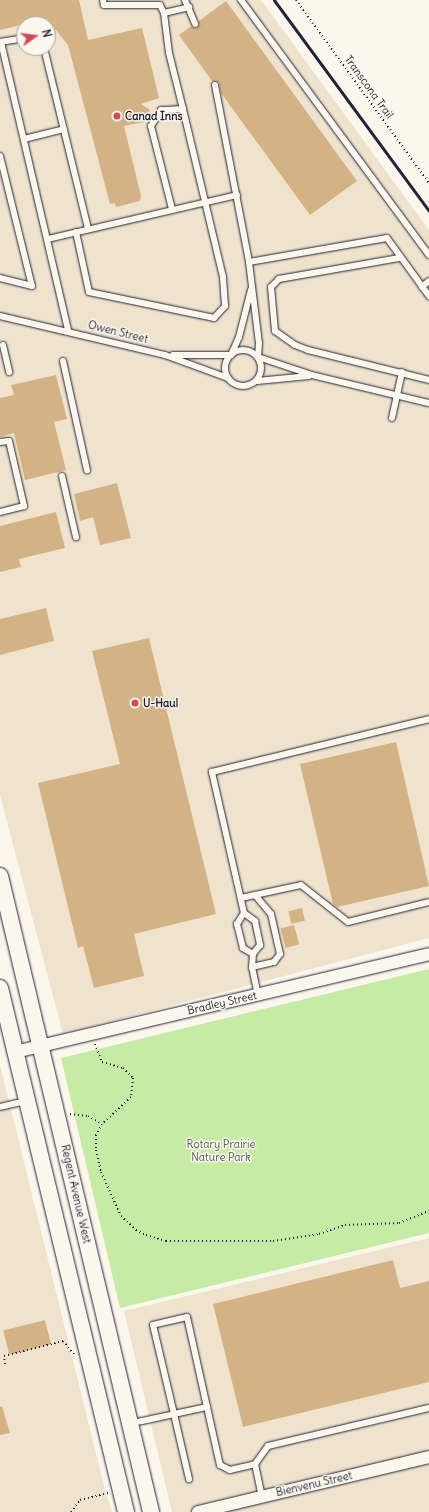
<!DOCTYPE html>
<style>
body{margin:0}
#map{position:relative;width:429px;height:1512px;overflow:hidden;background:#fbf7ec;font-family:Delius,sans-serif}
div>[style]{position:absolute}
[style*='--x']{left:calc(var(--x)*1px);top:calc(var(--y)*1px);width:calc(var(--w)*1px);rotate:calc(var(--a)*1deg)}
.built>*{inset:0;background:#efe3cd}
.green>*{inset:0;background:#c6eba5}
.building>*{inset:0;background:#d3b386;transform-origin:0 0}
.path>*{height:2px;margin-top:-1px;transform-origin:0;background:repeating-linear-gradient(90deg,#22223b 0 1px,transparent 0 4px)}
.roads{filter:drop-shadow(0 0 1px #22223b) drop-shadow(0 0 1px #22223b)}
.lane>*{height:6px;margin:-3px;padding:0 3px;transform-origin:3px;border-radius:3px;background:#fbf7ec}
.lane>.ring{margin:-3px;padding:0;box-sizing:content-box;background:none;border:6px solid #fbf7ec;border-radius:50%}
.street>*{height:12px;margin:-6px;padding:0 6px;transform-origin:6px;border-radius:6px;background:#fbf7ec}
.secondary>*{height:16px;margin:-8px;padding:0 8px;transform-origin:8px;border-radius:8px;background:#fbf7ec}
.rail>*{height:3px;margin:-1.5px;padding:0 1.5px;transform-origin:1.5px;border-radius:1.5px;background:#22223b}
.dots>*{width:11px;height:11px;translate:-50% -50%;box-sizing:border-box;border:2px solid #fbf7ec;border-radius:50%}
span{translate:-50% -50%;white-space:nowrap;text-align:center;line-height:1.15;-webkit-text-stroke:3px #fbf7ec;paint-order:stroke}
.street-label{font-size:11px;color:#22223b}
.poi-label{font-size:11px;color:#22223b;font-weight:700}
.left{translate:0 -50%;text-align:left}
.park-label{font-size:11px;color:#4b5456}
.north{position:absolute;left:16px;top:16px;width:40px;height:40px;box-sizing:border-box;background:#fbf7ec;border:1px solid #a4a2a5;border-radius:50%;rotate:76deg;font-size:11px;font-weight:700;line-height:16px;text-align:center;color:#22223b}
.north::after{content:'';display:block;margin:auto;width:14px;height:18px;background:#d1495b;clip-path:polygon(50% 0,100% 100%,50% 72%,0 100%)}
</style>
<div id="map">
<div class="built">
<i style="clip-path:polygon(evenodd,0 0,261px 0,429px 230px,429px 938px,63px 1034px,0 795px,0 0,24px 24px,48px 24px,48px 48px,24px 48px,24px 24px)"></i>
<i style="clip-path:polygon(0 1065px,105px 1490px,112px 1512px,0 1512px)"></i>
<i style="clip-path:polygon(429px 1238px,429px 1512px,172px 1512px,124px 1311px)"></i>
</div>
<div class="green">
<i style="clip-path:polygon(429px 969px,429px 1233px,120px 1308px,61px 1058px)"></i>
</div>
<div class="building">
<i style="clip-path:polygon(0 0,79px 0,88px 40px,142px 28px,159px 98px,141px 104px,150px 110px,144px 122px,124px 126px,141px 196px,140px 201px,116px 207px,115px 203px,110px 204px,68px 45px,47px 19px,0 30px)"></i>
<i style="clip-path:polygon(226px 1px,357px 181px,310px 215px,221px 93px,219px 82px,212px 81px,179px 35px,191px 26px,197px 28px,199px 21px)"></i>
<i style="clip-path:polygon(56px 375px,67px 419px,54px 422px,66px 470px,25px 480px,14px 433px,0 437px,0 398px,14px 395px,11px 385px)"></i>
<i style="clip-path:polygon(117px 483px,131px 538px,100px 545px,93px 517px,80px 521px,74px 494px)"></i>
<i style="clip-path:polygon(56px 512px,65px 548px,19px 559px,21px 567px,0 572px,0 526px)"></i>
<i style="clip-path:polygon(46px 608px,54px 641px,0 655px,0 619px)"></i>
<i style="clip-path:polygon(149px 638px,216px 914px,134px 934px,144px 976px,94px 988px,83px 946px,78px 948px,38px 783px,120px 764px,92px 651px)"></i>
<i style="clip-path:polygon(396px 742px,429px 886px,337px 907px,333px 904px,300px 764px)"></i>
<i style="left:302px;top:908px;width:13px;height:14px;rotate:77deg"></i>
<i style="left:294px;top:925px;width:20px;height:14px;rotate:75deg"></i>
<i style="clip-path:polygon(393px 1260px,400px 1288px,429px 1281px,429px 1382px,243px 1427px,213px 1304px)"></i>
<i style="left:45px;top:1320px;width:25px;height:43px;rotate:76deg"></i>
<i style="clip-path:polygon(2px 1406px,10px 1433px,0 1435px,0 1407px)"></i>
</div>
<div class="path">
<i style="--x:296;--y:0;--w:226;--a:54"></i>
<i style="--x:95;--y:1044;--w:19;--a:69"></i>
<i style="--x:102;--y:1062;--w:22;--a:16"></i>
<i style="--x:123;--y:1068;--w:14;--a:45"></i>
<i style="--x:133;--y:1078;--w:19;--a:96"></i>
<i style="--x:131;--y:1097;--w:40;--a:137"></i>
<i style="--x:102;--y:1124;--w:13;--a:119"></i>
<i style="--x:96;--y:1135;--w:15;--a:90"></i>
<i style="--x:96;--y:1150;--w:23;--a:77"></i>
<i style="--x:101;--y:1172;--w:48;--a:65.6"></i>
<i style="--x:121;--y:1216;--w:21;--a:43"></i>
<i style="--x:136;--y:1230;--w:11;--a:27"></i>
<i style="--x:146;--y:1235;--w:21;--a:17"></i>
<i style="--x:166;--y:1241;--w:107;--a:0"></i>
<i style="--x:273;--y:1241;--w:47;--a:-8.7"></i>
<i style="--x:319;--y:1234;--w:28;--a:-19"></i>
<i style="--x:345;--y:1225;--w:54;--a:-2.1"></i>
<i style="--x:399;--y:1223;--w:32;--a:-22"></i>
<i style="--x:70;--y:1114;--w:18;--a:6"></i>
<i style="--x:88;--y:1116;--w:16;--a:30"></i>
<i style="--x:5;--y:1364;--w:8;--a:-97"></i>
<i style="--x:4;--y:1356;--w:61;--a:-14.3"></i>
<i style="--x:63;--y:1341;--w:17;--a:50"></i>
<i style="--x:71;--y:1512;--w:15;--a:-53"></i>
<i style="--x:80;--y:1500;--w:29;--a:-14"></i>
</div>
<div class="roads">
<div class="lane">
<i style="--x:103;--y:0;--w:5;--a:79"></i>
<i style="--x:104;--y:5;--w:56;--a:0"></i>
<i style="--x:160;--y:5;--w:9;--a:63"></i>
<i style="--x:164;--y:13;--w:26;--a:-13"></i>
<i style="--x:185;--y:0;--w:26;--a:67"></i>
<i style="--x:241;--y:0;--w:317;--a:53.6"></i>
<i style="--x:164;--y:13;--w:40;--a:82.9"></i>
<i style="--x:169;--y:53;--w:58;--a:76"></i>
<i style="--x:183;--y:109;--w:22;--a:177"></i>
<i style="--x:161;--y:110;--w:19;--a:122"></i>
<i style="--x:151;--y:126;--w:86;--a:75.8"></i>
<i style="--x:0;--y:42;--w:24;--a:-9"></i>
<i style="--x:1;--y:42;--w:297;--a:76.9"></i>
<i style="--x:44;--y:48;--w:186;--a:76.3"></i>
<i style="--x:215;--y:85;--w:180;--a:79.1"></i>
<i style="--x:249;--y:262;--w:82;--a:83"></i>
<i style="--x:259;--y:343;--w:14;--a:94"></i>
<i style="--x:258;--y:357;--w:57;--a:18.4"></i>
<i style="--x:312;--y:375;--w:120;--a:13.5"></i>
<i style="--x:24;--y:139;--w:41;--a:-14"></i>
<i style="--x:0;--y:156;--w:134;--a:76.2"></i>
<i style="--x:32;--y:286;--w:33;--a:-166"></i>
<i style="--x:76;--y:232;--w:61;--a:77.8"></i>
<i style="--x:89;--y:292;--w:128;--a:11.7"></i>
<i style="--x:214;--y:318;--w:16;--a:-47"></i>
<i style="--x:225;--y:306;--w:29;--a:-94"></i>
<i style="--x:223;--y:277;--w:173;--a:-103.4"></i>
<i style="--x:48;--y:239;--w:194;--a:-13.1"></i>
<i style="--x:399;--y:258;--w:122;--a:170.1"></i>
<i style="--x:279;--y:279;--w:11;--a:135"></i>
<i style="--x:271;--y:287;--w:44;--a:84.8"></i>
<i style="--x:275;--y:331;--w:24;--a:35"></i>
<i style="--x:295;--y:345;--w:14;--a:21"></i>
<i style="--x:308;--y:350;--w:125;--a:13.9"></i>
<i style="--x:249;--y:262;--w:140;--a:-9.9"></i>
<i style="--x:387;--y:238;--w:72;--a:54.1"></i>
<i style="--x:422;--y:287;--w:9;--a:-41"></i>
<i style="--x:0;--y:316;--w:170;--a:13.3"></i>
<i style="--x:165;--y:355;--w:67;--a:20.1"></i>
<i style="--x:3;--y:345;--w:28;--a:77"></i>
<i class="ring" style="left:225px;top:350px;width:30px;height:30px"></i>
<i style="--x:173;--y:355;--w:58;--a:0"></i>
<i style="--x:231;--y:355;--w:20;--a:-66"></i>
<i style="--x:239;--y:337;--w:49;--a:-75.7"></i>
<i style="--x:63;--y:361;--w:112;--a:77.6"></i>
<i style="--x:257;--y:381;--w:52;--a:-5.5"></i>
<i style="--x:392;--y:418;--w:47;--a:-77.7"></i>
<i style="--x:0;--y:442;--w:9;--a:-6"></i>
<i style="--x:9;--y:441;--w:67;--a:77"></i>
<i style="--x:24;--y:506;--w:25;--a:166"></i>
<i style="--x:62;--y:476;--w:63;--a:77.1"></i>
<i style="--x:241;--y:898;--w:61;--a:-12.2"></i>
<i style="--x:301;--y:885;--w:60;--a:38.2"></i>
<i style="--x:348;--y:922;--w:83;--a:-13.9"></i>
<i style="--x:244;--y:913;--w:145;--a:-102.8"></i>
<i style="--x:212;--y:772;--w:223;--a:-13.7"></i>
<i style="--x:253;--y:954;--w:12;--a:-149"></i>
<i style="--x:243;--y:948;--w:25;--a:-104"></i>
<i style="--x:237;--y:924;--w:13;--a:-58"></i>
<i style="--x:244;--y:913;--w:14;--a:36"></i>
<i style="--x:255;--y:921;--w:25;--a:78"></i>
<i style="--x:260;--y:945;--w:11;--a:128"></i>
<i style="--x:253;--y:954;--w:13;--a:94"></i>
<i style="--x:252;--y:967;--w:29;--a:78"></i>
<i style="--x:252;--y:967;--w:23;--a:-13"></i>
<i style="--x:274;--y:962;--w:10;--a:-53"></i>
<i style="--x:280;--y:954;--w:41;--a:-102.7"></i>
<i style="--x:271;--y:914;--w:25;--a:-130"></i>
<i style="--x:0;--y:1107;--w:27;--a:-13"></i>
<i style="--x:207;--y:1407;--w:59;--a:77.4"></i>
<i style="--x:220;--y:1465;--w:11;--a:27"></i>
<i style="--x:230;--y:1470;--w:26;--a:-13"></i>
<i style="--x:255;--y:1464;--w:34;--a:78"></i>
<i style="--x:130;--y:1423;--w:12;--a:-9"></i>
<i style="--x:142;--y:1421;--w:33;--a:-12"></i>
<i style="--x:174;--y:1414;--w:34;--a:-12"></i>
<i style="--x:207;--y:1407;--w:92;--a:-102.5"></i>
<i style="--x:187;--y:1317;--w:35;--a:167"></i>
<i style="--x:153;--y:1325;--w:91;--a:76.7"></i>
<i style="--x:174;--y:1414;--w:67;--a:77"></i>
<i style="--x:255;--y:1464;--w:22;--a:-54"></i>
<i style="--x:268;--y:1446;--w:165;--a:-13.3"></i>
</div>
<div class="street">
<i style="--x:15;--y:1052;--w:425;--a:-13.3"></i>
<i style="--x:198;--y:1512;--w:237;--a:-13.4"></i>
</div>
<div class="secondary">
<i style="--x:0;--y:876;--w:654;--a:76.64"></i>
<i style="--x:0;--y:988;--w:539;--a:76.48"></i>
</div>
</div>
<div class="rail">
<i style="--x:274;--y:0;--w:262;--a:53.7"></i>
</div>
<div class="dots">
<i style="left:117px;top:116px;background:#d1495b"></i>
<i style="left:135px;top:703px;background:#d1495b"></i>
</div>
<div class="street-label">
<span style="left:369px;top:87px;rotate:54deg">Transcona Trail</span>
<span style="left:118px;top:332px;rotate:14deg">Owen Street</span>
<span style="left:222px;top:1003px;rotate:-13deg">Bradley Street</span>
<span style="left:76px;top:1194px;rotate:77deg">Regent Avenue West</span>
<span style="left:314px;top:1484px;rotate:-13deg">Bienvenu Street</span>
</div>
<div class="poi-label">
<span class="left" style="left:125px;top:116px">Canad Inns</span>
<span class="left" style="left:143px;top:703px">U-Haul</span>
</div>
<div class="park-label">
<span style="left:221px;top:1151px">Rotary Prairie<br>Nature Park</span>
</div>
<div class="north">N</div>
</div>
